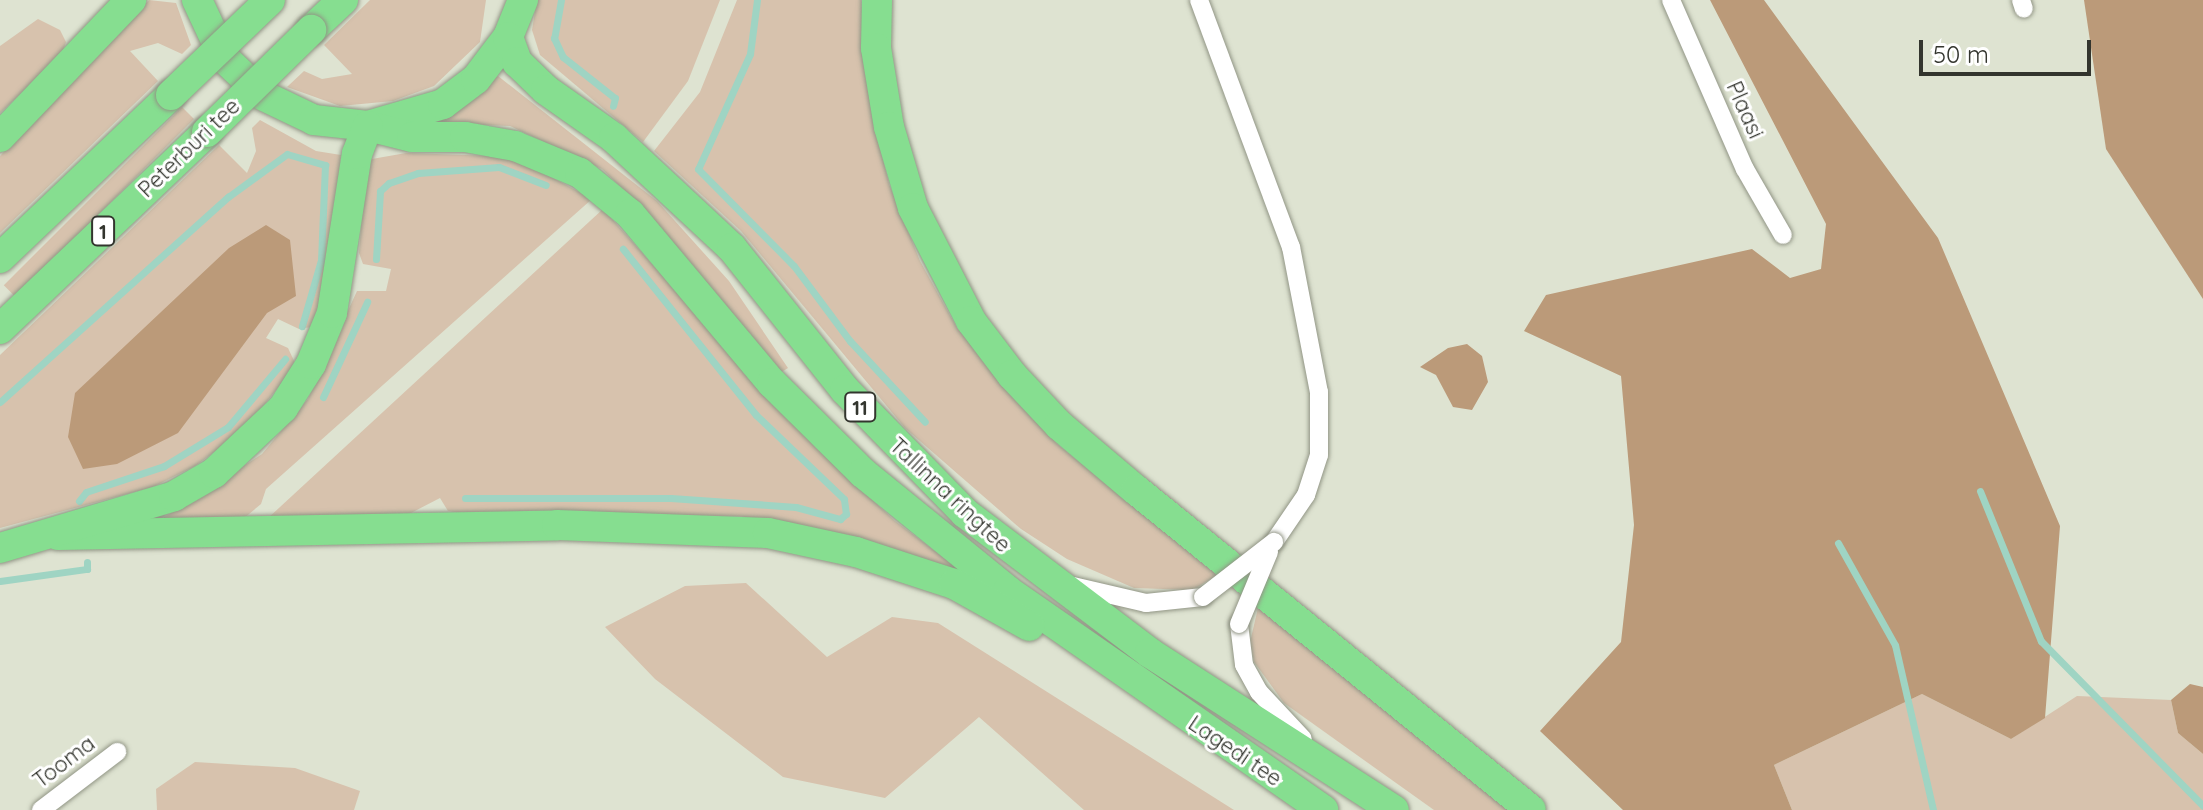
<!DOCTYPE html>
<style>
body{margin:0}
#map{position:relative;width:2203px;height:810px;overflow:hidden;background:#dee3d1;font-family:Quicksand,sans-serif}
div>[style]{position:absolute}
[style*='--x']{left:calc(var(--x)*1px);top:calc(var(--y)*1px);width:calc(var(--w)*1px);rotate:calc(var(--a)*1deg)}
.green>*{inset:0;background:#d7c2ad;transform-origin:0 0}
.forest>*{inset:0;background:#bb9a79}
.stream>*{height:7px;margin:-3.5px;padding:0 3.5px;transform-origin:3.5px;border-radius:3.5px;background:#9fd4c3}
.roads{filter:drop-shadow(0 0 2px #919585) drop-shadow(0 0 2px #919585)}
.minor>*{height:18px;margin:-9px;padding:0 9px;transform-origin:9px;border-radius:9px;background:#fff}
.trunk>*{height:30px;margin:-15px;padding:0 15px;transform-origin:15px;border-radius:15px;background:#86de90}
.bridges{filter:drop-shadow(0 0 2px #919585) drop-shadow(0 0 2px #919585)}
.minor-bridge>*{height:18px;margin:-9px;padding:0 9px;transform-origin:9px;border-radius:9px;background:#fff}
.trunk-bridge>*{height:30px;margin:-15px;padding:0 15px;transform-origin:15px;border-radius:15px;background:#86de90}
span{translate:-50% -50%;white-space:nowrap;text-align:center;line-height:1.15;-webkit-text-stroke:6px #fff;paint-order:stroke}
.shield-label span{padding:2px 6px;background:#fff;border:2px solid;border-radius:6px;-webkit-text-stroke-width:0}
.shield-label{font-size:20px;color:#33352e;font-weight:700}
.street-label{font-size:22px;color:#33352e}
.scale{position:absolute;left:1919px;top:40px;width:172px;height:36px;box-sizing:border-box;border:4px solid #33352e;border-top:0;padding-left:10px;font-size:24px;line-height:28px;white-space:nowrap;color:#33352e;-webkit-text-stroke:6px #fff;paint-order:stroke}
</style>
<div id="map">
<div class="green">
<i style="clip-path:polygon(149px 0,176px 3px,191px 45px,182px 54px,158px 43px,130px 51px,158px 81px,0 233px,0 156px)"></i>
<i style="clip-path:polygon(370px 0,486px 0,480px 42px,434px 86px,393px 101px,340px 106px,287px 87px,304px 71px,322px 79px,352px 74px,324px 45px)"></i>
<i style="clip-path:polygon(537px 0,720px 0,688px 81px,643px 142px,540px 55px,532px 30px)"></i>
<i style="clip-path:polygon(737px 0,861px 0,871px 109px,889px 184px,920px 261px,957px 328px,1056px 443px,1217px 575px,1193px 590px,1134px 588px,1067px 559px,1021px 529px,905px 428px,741px 231px,654px 151px,700px 92px)"></i>
<i style="clip-path:polygon(38px 19px,60px 30px,66px 42px,61px 56px,0 113px,0 46px)"></i>
<i style="clip-path:polygon(498px 76px,657px 201px,729px 281px,788px 368px,780px 373px,651px 216px,602px 169px,510px 126px,433px 123px)"></i>
<i style="left:182px;top:107px;width:17px;height:252px;rotate:45deg"></i>
<i style="clip-path:polygon(260px 120px,316px 151px,341px 155px,326px 292px,311px 327px,299px 329px,278px 319px,266px 338px,288px 348px,296px 365px,244px 430px,195px 466px,153px 487px,0 528px,0 355px,219px 145px,247px 173px,256px 151px,252px 128px)"></i>
<i style="clip-path:polygon(406px 153px,494px 156px,531px 166px,592px 199px,266px 489px,261px 504px,243px 519px,162px 519px,262px 454px,308px 399px,357px 291px,386px 291px,391px 269px,363px 264px,359px 253px,365px 178px,372px 159px)"></i>
<i style="clip-path:polygon(603px 209px,815px 447px,895px 521px,976px 582px,806px 526px,739px 516px,469px 514px,448px 511px,440px 498px,409px 514px,267px 519px)"></i>
<i style="clip-path:polygon(746px 583px,827px 657px,892px 617px,938px 623px,1234px 810px,1084px 810px,979px 717px,885px 798px,783px 777px,655px 679px,605px 627px,685px 586px)"></i>
<i style="clip-path:polygon(1259px 604px,1512px 810px,1434px 810px,1284px 703px,1254px 662px,1250px 642px)"></i>
<i style="clip-path:polygon(1922px 694px,2011px 739px,2077px 696px,2171px 700px,2178px 733px,2203px 754px,2203px 810px,1792px 810px,1774px 765px)"></i>
<i style="clip-path:polygon(195px 762px,295px 768px,360px 791px,354px 810px,157px 810px,156px 789px)"></i>
</div>
<div class="forest">
<i style="clip-path:polygon(1710px 0,1764px 0,1938px 238px,2060px 526px,2045px 718px,2011px 739px,1922px 694px,1774px 765px,1792px 810px,1623px 810px,1540px 731px,1621px 642px,1634px 525px,1621px 376px,1524px 331px,1546px 295px,1752px 249px,1790px 278px,1821px 269px,1826px 224px)"></i>
<i style="clip-path:polygon(2084px 0,2203px 0,2203px 299px,2106px 149px)"></i>
<i style="clip-path:polygon(266px 225px,290px 240px,296px 296px,267px 313px,178px 433px,117px 464px,83px 469px,68px 437px,75px 393px,229px 248px)"></i>
<i style="clip-path:polygon(1467px 344px,1482px 356px,1488px 382px,1472px 410px,1453px 407px,1436px 375px,1420px 367px,1448px 348px)"></i>
<i style="clip-path:polygon(2190px 684px,2203px 687px,2203px 754px,2178px 733px,2171px 700px)"></i>
</div>
<div class="stream">
<i style="--x:561;--y:0;--w:39;--a:100"></i>
<i style="--x:554;--y:38;--w:21;--a:65"></i>
<i style="--x:563;--y:57;--w:66;--a:38.3"></i>
<i style="--x:615;--y:98;--w:8;--a:104"></i>
<i style="--x:757;--y:0;--w:54;--a:97.4"></i>
<i style="--x:750;--y:54;--w:126;--a:114.3"></i>
<i style="--x:698;--y:169;--w:136;--a:45.3"></i>
<i style="--x:794;--y:266;--w:94;--a:53.3"></i>
<i style="--x:850;--y:341;--w:110;--a:47.2"></i>
<i style="--x:376;--y:259;--w:68;--a:-86.6"></i>
<i style="--x:380;--y:191;--w:12;--a:-42"></i>
<i style="--x:389;--y:183;--w:31;--a:-19"></i>
<i style="--x:418;--y:173;--w:81;--a:-4.2"></i>
<i style="--x:499;--y:167;--w:50;--a:21"></i>
<i style="--x:323;--y:397;--w:105;--a:-65.1"></i>
<i style="--x:0;--y:402;--w:307;--a:-42"></i>
<i style="--x:228;--y:197;--w:73;--a:-36.1"></i>
<i style="--x:287;--y:154;--w:40;--a:16"></i>
<i style="--x:325;--y:165;--w:95;--a:92.4"></i>
<i style="--x:321;--y:260;--w:69;--a:106.1"></i>
<i style="--x:1980;--y:491;--w:162;--a:67.9"></i>
<i style="--x:2041;--y:641;--w:231;--a:45.5"></i>
<i style="--x:465;--y:498;--w:206;--a:0"></i>
<i style="--x:671;--y:498;--w:125;--a:4.1"></i>
<i style="--x:796;--y:507;--w:46;--a:15.3"></i>
<i style="--x:840;--y:519;--w:8;--a:-40"></i>
<i style="--x:846;--y:514;--w:15;--a:-98"></i>
<i style="--x:844;--y:499;--w:122;--a:-136.3"></i>
<i style="--x:756;--y:415;--w:213;--a:-128.7"></i>
<i style="--x:79;--y:501;--w:11;--a:-52"></i>
<i style="--x:86;--y:492;--w:82;--a:-18.4"></i>
<i style="--x:164;--y:466;--w:75;--a:-31.4"></i>
<i style="--x:228;--y:427;--w:89;--a:-50"></i>
<i style="--x:1838;--y:543;--w:117;--a:60.8"></i>
<i style="--x:1895;--y:645;--w:169;--a:77"></i>
<i style="--x:0;--y:581;--w:88;--a:-7.9"></i>
<i style="--x:87;--y:569;--w:7;--a:-90"></i>
</div>
<div class="roads">
<div class="minor">
<i style="--x:1199;--y:0;--w:264;--a:69.6"></i>
<i style="--x:1291;--y:247;--w:148;--a:79.1"></i>
<i style="--x:1319;--y:392;--w:63;--a:90"></i>
<i style="--x:1319;--y:455;--w:42;--a:108"></i>
<i style="--x:1306;--y:495;--w:57;--a:124.2"></i>
<i style="--x:1671;--y:0;--w:184;--a:66.4"></i>
<i style="--x:1745;--y:169;--w:76;--a:60.1"></i>
<i style="--x:2021;--y:0;--w:9;--a:72"></i>
<i style="--x:1073;--y:586;--w:75;--a:13.1"></i>
<i style="--x:1146;--y:603;--w:57;--a:-6"></i>
<i style="--x:1239;--y:624;--w:41;--a:83"></i>
<i style="--x:1244;--y:665;--w:31;--a:61"></i>
<i style="--x:1259;--y:692;--w:64;--a:46.9"></i>
<i style="--x:41;--y:810;--w:96;--a:-37.3"></i>
</div>
<div class="trunk">
<i style="--x:197;--y:0;--w:64;--a:65"></i>
<i style="--x:224;--y:58;--w:55;--a:43.5"></i>
<i style="--x:264;--y:96;--w:55;--a:25.6"></i>
<i style="--x:314;--y:120;--w:54;--a:6.3"></i>
<i style="--x:368;--y:126;--w:78;--a:-16.3"></i>
<i style="--x:443;--y:104;--w:41;--a:-37.1"></i>
<i style="--x:476;--y:79;--w:53;--a:-52.7"></i>
<i style="--x:508;--y:37;--w:40;--a:-68"></i>
<i style="--x:877;--y:0;--w:48;--a:91.2"></i>
<i style="--x:876;--y:48;--w:80;--a:80.7"></i>
<i style="--x:889;--y:127;--w:84;--a:73.5"></i>
<i style="--x:913;--y:208;--w:127;--a:62.8"></i>
<i style="--x:971;--y:321;--w:68;--a:52.8"></i>
<i style="--x:1012;--y:375;--w:69;--a:46.8"></i>
<i style="--x:1059;--y:425;--w:101;--a:40.2"></i>
<i style="--x:1136;--y:490;--w:508;--a:39.01"></i>
<i style="--x:311;--y:30;--w:44;--a:-43.2"></i>
<i style="--x:508;--y:37;--w:27;--a:70"></i>
<i style="--x:517;--y:62;--w:40;--a:44"></i>
<i style="--x:546;--y:90;--w:83;--a:35.2"></i>
<i style="--x:614;--y:138;--w:161;--a:43"></i>
<i style="--x:732;--y:248;--w:181;--a:51.5"></i>
<i style="--x:845;--y:390;--w:172;--a:45.7"></i>
<i style="--x:965;--y:513;--w:232;--a:37.1"></i>
<i style="--x:1150;--y:653;--w:290;--a:32.8"></i>
<i style="--x:368;--y:126;--w:45;--a:14"></i>
<i style="--x:412;--y:137;--w:53;--a:0"></i>
<i style="--x:465;--y:137;--w:51;--a:10.2"></i>
<i style="--x:515;--y:146;--w:70;--a:22.6"></i>
<i style="--x:580;--y:173;--w:65;--a:39.4"></i>
<i style="--x:630;--y:214;--w:221;--a:50"></i>
<i style="--x:772;--y:383;--w:128;--a:44.7"></i>
<i style="--x:863;--y:473;--w:187;--a:39.1"></i>
<i style="--x:1008;--y:591;--w:384;--a:34.8"></i>
<i style="--x:0;--y:137;--w:190;--a:-46.3"></i>
<i style="--x:0;--y:258;--w:236;--a:-43.6"></i>
<i style="--x:0;--y:329;--w:286;--a:-43.6"></i>
<i style="--x:58;--y:535;--w:499;--a:-1.1"></i>
<i style="--x:557;--y:525;--w:211;--a:2.2"></i>
<i style="--x:768;--y:533;--w:90;--a:12.2"></i>
<i style="--x:856;--y:552;--w:103;--a:18.1"></i>
<i style="--x:954;--y:584;--w:86;--a:29.2"></i>
<i style="--x:0;--y:548;--w:182;--a:-16.6"></i>
<i style="--x:174;--y:496;--w:46;--a:-29.9"></i>
<i style="--x:214;--y:473;--w:95;--a:-43.3"></i>
<i style="--x:283;--y:408;--w:52;--a:-57.5"></i>
<i style="--x:311;--y:364;--w:55;--a:-67.6"></i>
<i style="--x:332;--y:313;--w:161;--a:-81.1"></i>
<i style="--x:357;--y:154;--w:30;--a:-69"></i>
</div>
</div>
<div class="bridges">
<div class="minor-bridge">
<i style="--x:1203;--y:597;--w:90;--a:-37.8"></i>
<i style="--x:1239;--y:624;--w:78;--a:-67.4"></i>
</div>
<div class="trunk-bridge">
<i style="--x:171;--y:95;--w:137;--a:-43.8"></i>
<i style="--x:207;--y:132;--w:146;--a:-44.4"></i>
</div>
</div>
<div class="shield-label">
<span style="left:103px;top:231px">1</span>
<span style="left:860px;top:407px">11</span>
</div>
<div class="street-label">
<span style="left:1745px;top:110px;rotate:66deg">Plaasi</span>
<span style="left:189px;top:148px;rotate:-44deg">Peterburi tee</span>
<span style="left:950px;top:495px;rotate:43deg">Tallinna ringtee</span>
<span style="left:1235px;top:751px;rotate:34deg">Lagedi tee</span>
<span style="left:64px;top:762px;rotate:-37deg">Tooma</span>
</div>
<div class="scale">50 m</div>
</div>
